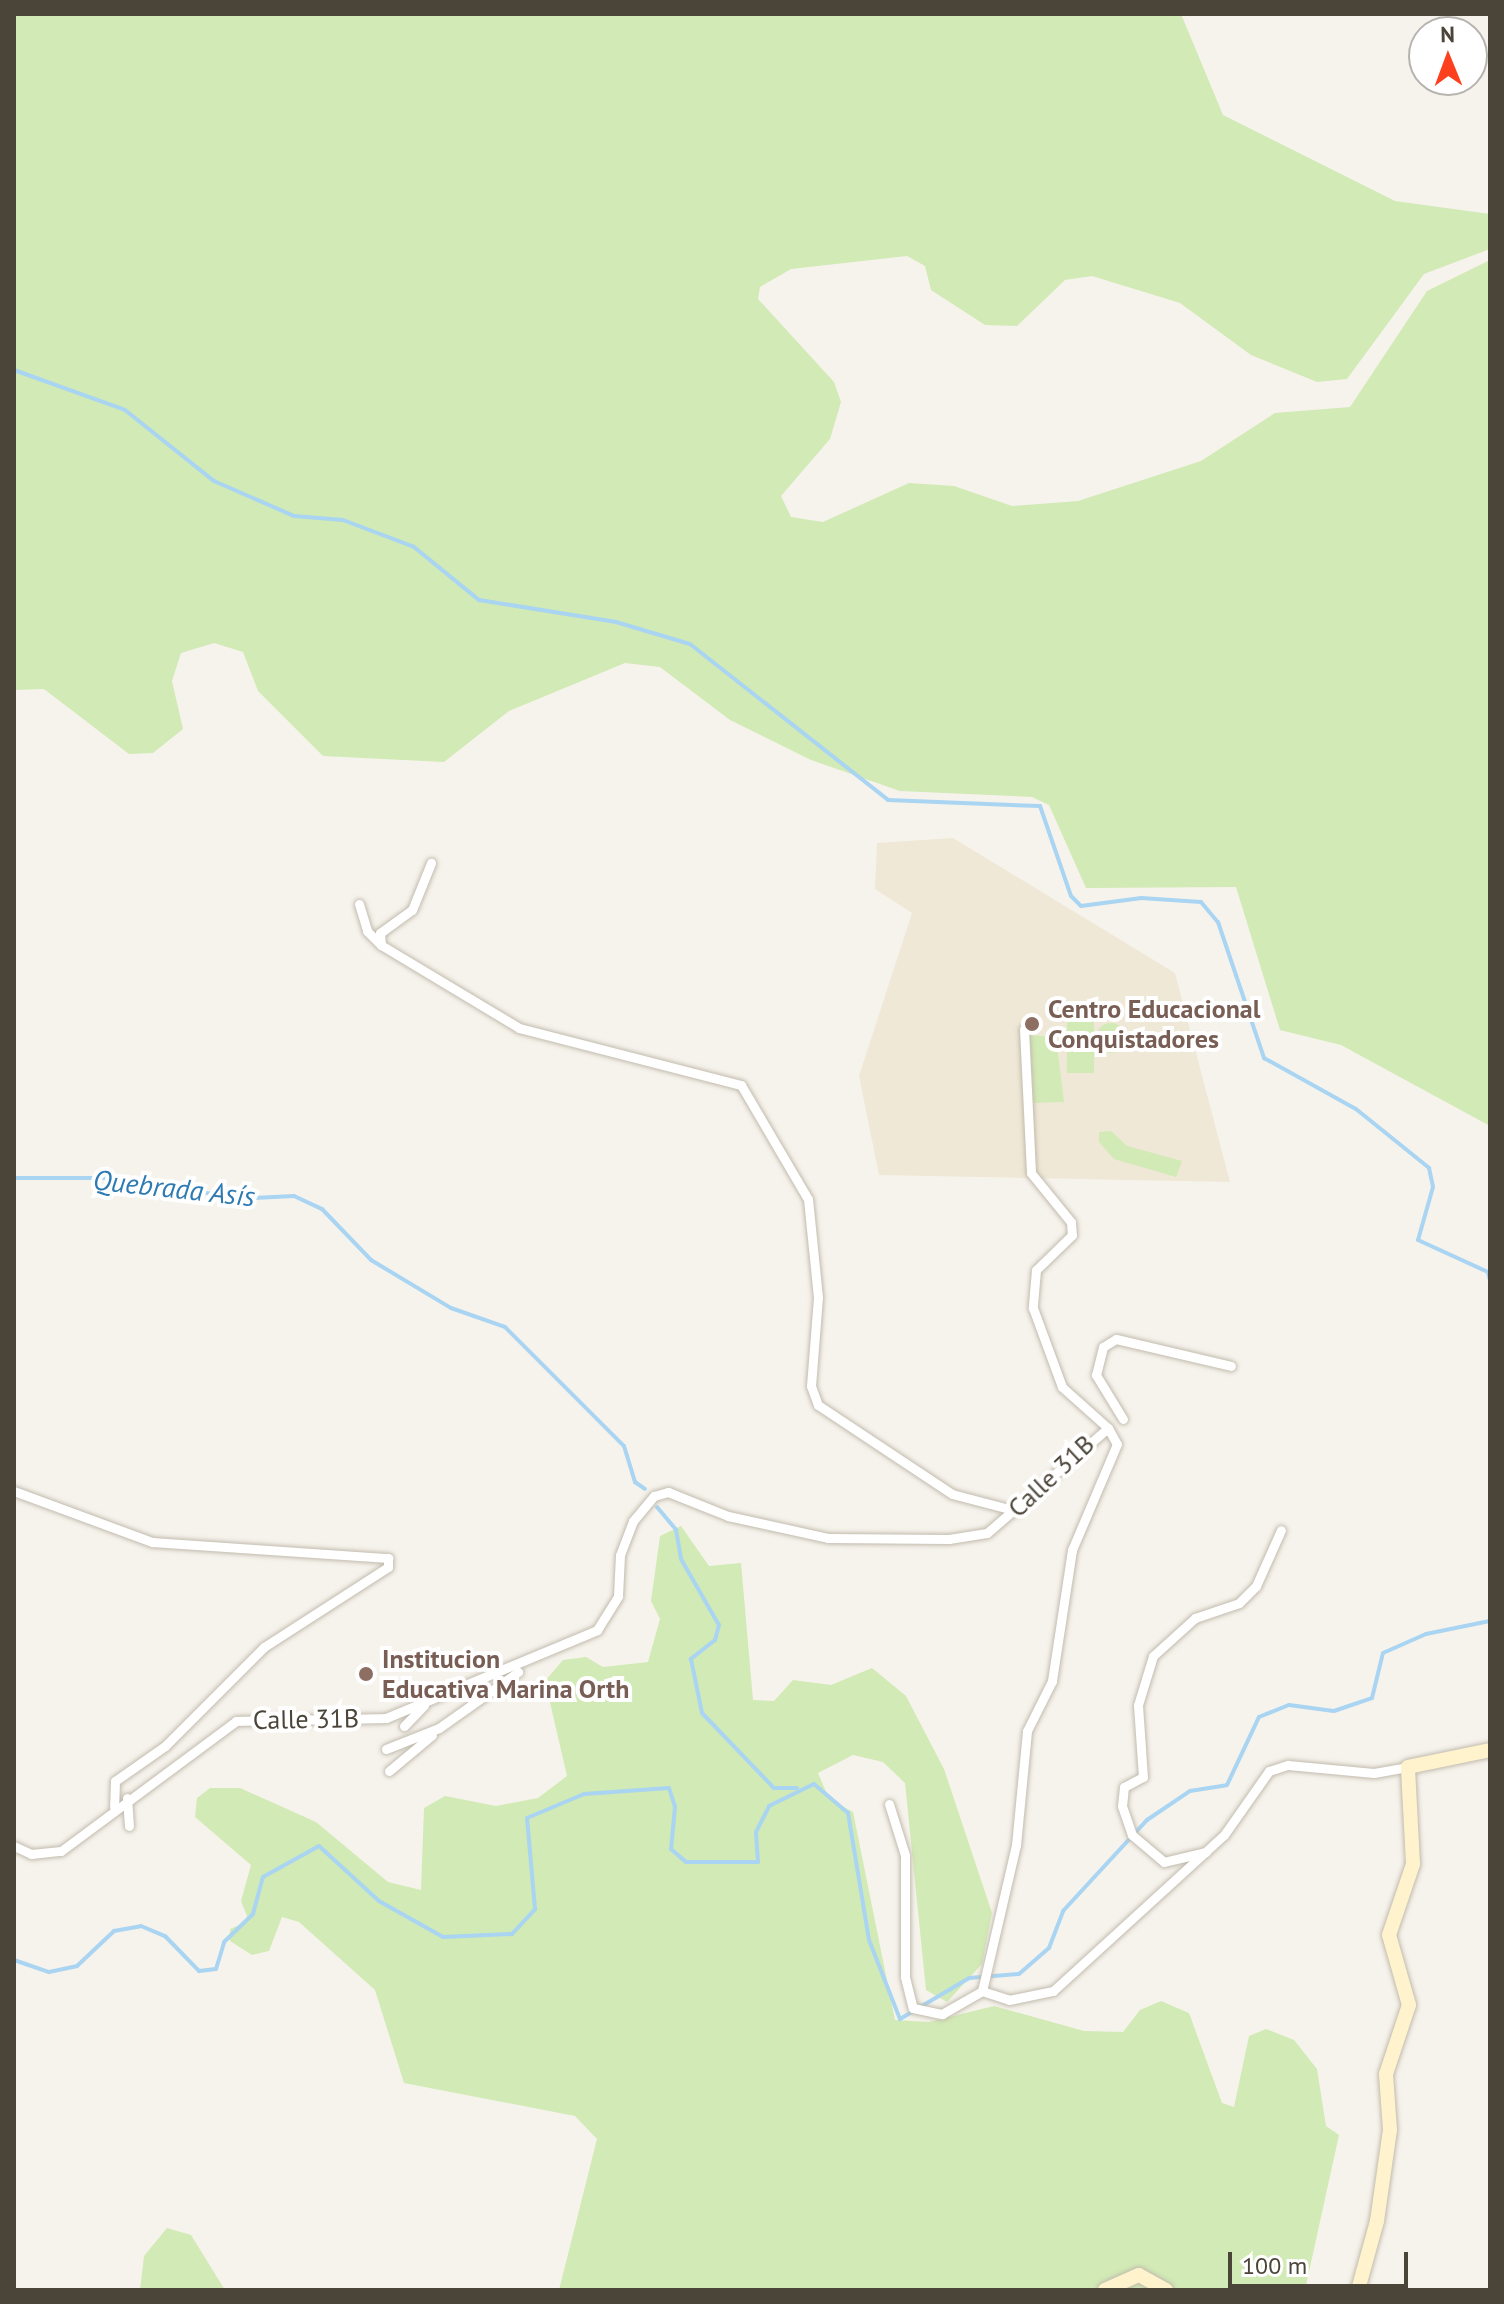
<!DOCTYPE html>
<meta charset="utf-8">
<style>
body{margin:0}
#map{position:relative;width:1504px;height:2304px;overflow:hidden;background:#f6f3ec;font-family:"PT Sans",sans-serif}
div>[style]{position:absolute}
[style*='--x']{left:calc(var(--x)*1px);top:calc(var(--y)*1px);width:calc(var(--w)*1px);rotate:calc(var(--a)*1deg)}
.education>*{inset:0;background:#efe8d6}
.green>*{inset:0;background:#d2eab5;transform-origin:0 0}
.round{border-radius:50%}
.stream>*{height:4px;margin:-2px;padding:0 2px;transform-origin:2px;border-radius:2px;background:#a9d4f2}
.roads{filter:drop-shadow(0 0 2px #c2bbae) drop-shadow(0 0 2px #c2bbae)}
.street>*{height:9px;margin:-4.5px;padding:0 4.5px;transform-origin:4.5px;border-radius:4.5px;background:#fff}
.secondary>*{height:14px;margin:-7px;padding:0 7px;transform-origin:7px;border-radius:7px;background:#fff3cd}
.dots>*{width:22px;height:22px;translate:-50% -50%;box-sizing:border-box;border:4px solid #fff;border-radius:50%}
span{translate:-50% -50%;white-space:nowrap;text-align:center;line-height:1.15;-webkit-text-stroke:8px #fff;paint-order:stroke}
.education-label{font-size:26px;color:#785e54;font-weight:700}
.left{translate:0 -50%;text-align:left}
.street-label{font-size:26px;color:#4b4439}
.water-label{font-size:28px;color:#2e7ab2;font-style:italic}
.frame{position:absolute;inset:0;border:16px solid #4b4439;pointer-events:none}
.north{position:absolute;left:1408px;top:16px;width:80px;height:80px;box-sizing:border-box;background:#fff;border:2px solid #b7b4b0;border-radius:50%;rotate:359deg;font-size:22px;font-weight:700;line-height:32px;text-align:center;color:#4b4439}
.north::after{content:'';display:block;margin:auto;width:28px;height:36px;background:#fc3f1d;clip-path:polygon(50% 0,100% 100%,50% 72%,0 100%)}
.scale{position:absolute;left:1228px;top:2252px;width:180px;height:36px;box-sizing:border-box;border:4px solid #4b4439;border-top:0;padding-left:10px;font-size:24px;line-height:28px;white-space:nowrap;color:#4b4439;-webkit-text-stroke:6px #fff;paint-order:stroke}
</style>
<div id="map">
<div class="education">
<i style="clip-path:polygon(953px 838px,1175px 973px,1230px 1182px,879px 1175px,859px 1076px,912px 913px,875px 889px,877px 843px)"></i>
</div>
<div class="green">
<i style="clip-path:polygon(14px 14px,1181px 14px,1223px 115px,1395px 201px,1490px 214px,1490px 249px,1424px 274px,1347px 379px,1317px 382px,1251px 355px,1180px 303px,1092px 276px,1065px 280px,1017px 326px,985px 325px,931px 290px,925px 266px,907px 256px,791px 269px,760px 287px,758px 299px,834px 382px,841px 402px,830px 439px,781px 496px,791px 517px,823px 522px,909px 483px,954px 486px,1012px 506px,1078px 501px,1201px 461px,1275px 413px,1350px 407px,1427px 291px,1490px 260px,1490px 1126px,1341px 1045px,1280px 1030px,1236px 887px,1086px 888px,1049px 805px,1032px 797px,900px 791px,811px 760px,730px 720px,660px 667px,625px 663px,509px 711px,444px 762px,323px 756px,258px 691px,243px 652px,214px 643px,181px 653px,172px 681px,183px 729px,153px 753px,129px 754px,44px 689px,14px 690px)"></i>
<i style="left:1094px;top:1021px;width:52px;height:27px;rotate:90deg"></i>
<i class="round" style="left:1096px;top:1023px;width:30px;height:30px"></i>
<i style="clip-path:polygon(1029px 1035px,1056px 1037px,1064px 1102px,1034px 1103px)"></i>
<i style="clip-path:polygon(1111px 1131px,1127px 1146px,1182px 1161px,1176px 1177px,1114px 1159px,1099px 1142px,1099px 1132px)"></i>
<i style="clip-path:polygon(681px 1526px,709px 1566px,741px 1563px,753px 1700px,774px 1701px,793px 1680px,831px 1685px,872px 1668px,906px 1696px,944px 1769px,992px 1913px,982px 1964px,947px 2002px,926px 1990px,905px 1783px,883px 1762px,853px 1755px,818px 1773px,829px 1799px,853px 1812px,895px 2020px,929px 2022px,994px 2006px,1084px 2031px,1123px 2032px,1140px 2010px,1161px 2001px,1189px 2013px,1222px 2103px,1234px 2107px,1249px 2036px,1266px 2029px,1294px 2040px,1317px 2069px,1326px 2126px,1339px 2135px,1305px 2290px,559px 2290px,597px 2139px,575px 2116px,404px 2083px,375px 1990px,299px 1922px,282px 1917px,269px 1951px,252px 1955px,230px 1941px,230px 1929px,249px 1921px,241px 1901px,251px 1865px,195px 1817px,197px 1798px,210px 1788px,240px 1788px,316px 1822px,388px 1882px,421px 1890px,424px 1808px,445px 1796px,496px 1806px,538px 1798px,567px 1776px,545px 1681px,563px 1660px,586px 1657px,603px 1667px,648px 1662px,660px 1619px,651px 1601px,660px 1536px)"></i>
<i style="clip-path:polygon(167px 2228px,191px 2235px,225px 2290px,140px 2290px,144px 2256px)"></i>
</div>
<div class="stream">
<i style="--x:14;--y:370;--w:118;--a:19.8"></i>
<i style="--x:125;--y:410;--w:114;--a:38.6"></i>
<i style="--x:214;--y:481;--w:87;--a:23.6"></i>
<i style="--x:294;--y:516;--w:49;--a:4.7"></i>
<i style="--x:343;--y:520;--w:76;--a:20.8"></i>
<i style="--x:414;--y:547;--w:84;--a:39.2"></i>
<i style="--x:479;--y:600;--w:139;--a:9.1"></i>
<i style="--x:616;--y:622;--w:77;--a:16.6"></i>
<i style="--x:690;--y:644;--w:252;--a:38.2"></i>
<i style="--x:888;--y:800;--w:152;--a:2.3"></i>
<i style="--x:1040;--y:806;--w:95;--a:71"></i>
<i style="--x:1071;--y:896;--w:14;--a:45"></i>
<i style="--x:1081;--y:906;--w:61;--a:-7.6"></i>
<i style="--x:1141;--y:898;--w:60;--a:3.8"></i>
<i style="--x:1201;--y:902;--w:26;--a:50"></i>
<i style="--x:1218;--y:922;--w:144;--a:71.3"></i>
<i style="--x:1264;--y:1058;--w:105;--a:29"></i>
<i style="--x:1356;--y:1109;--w:94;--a:38.9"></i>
<i style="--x:1429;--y:1168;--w:19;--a:78"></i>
<i style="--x:1433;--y:1187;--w:55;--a:105.8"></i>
<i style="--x:1418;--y:1240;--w:77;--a:24.6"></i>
<i style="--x:1488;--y:1272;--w:9;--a:77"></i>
<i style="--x:14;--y:1178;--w:120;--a:0"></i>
<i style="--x:134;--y:1178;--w:104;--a:11.6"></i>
<i style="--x:236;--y:1199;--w:58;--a:-3"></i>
<i style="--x:294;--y:1196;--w:31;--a:25"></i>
<i style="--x:322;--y:1209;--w:71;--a:46.1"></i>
<i style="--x:371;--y:1260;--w:93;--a:31"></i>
<i style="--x:451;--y:1308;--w:57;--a:19.4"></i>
<i style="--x:505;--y:1327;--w:168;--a:45"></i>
<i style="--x:624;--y:1446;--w:38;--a:73"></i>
<i style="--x:635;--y:1482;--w:12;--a:35"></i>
<i style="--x:657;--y:1507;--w:30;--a:50"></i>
<i style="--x:676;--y:1530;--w:29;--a:80"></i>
<i style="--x:681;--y:1559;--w:76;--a:60.1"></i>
<i style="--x:719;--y:1625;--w:16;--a:105"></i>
<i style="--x:715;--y:1640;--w:31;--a:142"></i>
<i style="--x:691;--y:1659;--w:55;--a:78.5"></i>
<i style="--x:702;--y:1713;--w:104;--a:46.2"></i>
<i style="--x:774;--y:1788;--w:23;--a:0"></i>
<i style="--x:14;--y:1960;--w:37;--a:19"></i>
<i style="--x:49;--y:1972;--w:29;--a:-12"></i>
<i style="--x:77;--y:1966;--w:51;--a:-43.4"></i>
<i style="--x:114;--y:1931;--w:27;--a:-10"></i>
<i style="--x:141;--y:1926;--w:26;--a:23"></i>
<i style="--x:165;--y:1936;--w:49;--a:45.8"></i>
<i style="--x:199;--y:1971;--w:17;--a:-7"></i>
<i style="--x:216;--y:1969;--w:28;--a:-73"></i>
<i style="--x:224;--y:1942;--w:40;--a:-44"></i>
<i style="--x:253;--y:1914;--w:38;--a:-75"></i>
<i style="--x:263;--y:1877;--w:64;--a:-29"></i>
<i style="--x:319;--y:1846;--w:81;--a:42.5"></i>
<i style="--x:379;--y:1901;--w:73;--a:29.4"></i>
<i style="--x:443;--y:1937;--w:69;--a:-2.5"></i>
<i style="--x:512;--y:1934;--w:34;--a:-47"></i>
<i style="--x:535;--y:1909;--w:91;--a:-95"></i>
<i style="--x:527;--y:1818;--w:62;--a:-22.8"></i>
<i style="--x:584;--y:1794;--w:85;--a:-4"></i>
<i style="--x:669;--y:1788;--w:20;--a:72"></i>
<i style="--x:675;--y:1807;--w:42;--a:95.4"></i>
<i style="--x:671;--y:1849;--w:20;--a:41"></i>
<i style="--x:686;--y:1862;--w:72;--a:0"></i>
<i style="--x:758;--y:1862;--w:30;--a:-94"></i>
<i style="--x:756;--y:1832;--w:29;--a:-63"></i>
<i style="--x:769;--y:1806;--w:50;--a:-26.1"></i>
<i style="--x:814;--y:1784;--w:45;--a:40.5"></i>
<i style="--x:848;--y:1813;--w:129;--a:80.6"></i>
<i style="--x:869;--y:1940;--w:85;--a:68.6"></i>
<i style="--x:900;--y:2019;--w:80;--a:-30.7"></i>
<i style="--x:969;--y:1978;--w:50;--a:-4.6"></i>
<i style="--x:1019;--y:1974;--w:40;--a:-41"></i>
<i style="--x:1049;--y:1948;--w:40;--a:-69"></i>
<i style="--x:1063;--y:1911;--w:124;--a:-47.3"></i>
<i style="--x:1147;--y:1820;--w:52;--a:-34"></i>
<i style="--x:1190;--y:1791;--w:37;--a:-9"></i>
<i style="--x:1227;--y:1785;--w:75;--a:-64.8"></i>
<i style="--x:1259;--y:1717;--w:32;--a:-22"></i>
<i style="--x:1289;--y:1705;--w:45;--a:7.6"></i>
<i style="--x:1334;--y:1711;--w:40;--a:-18.9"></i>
<i style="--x:1372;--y:1698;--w:46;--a:-76.3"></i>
<i style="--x:1383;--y:1653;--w:47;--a:-23.8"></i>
<i style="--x:1426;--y:1634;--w:65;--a:-11.5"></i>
</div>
<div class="roads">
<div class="street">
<i style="--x:359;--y:904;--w:28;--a:73"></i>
<i style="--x:367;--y:931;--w:20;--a:45"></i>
<i style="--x:381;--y:945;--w:161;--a:31"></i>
<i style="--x:519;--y:1028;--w:229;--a:14.4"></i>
<i style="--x:741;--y:1085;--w:132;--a:59.6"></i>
<i style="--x:808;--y:1199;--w:99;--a:84.2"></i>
<i style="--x:818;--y:1297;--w:89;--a:94.5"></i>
<i style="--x:811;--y:1386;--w:20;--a:70"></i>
<i style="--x:818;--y:1405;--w:161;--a:33.6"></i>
<i style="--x:952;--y:1494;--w:67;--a:14.7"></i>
<i style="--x:381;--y:945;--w:12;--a:-95"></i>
<i style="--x:380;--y:933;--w:39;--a:-36"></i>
<i style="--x:412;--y:910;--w:51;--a:-68"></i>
<i style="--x:1024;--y:1029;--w:144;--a:87.2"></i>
<i style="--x:1031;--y:1173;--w:63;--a:50.8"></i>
<i style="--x:1071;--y:1222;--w:13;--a:86"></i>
<i style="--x:1072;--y:1235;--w:50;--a:135.8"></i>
<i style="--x:1036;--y:1270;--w:38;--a:95"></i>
<i style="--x:1033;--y:1308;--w:84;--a:69.8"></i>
<i style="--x:1062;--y:1387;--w:62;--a:41.7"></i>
<i style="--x:1123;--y:1419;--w:52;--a:-121.5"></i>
<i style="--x:1096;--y:1375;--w:29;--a:-76"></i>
<i style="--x:1103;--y:1347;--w:15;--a:-32"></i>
<i style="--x:1116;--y:1339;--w:118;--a:13.2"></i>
<i style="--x:14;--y:1491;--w:147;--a:20.3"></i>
<i style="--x:152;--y:1542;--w:237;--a:3.9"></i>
<i style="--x:388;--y:1558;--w:9;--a:90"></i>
<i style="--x:388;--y:1567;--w:148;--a:147.2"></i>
<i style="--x:264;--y:1647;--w:140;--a:135"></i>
<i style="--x:165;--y:1746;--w:61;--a:145"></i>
<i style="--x:115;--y:1781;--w:26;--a:92"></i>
<i style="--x:404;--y:1726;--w:29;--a:-46"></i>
<i style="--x:386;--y:1749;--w:57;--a:-21.6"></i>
<i style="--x:439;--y:1728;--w:97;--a:-35.3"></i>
<i style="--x:389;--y:1771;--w:56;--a:-39.9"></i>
<i style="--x:127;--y:1798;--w:28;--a:86"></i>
<i style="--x:889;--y:1804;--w:53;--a:72.6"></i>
<i style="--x:905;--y:1855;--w:122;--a:90"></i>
<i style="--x:905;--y:1977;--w:32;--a:76"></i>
<i style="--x:913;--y:2008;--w:30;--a:12"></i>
<i style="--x:942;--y:2014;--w:46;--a:-29.9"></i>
<i style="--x:14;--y:1846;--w:19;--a:25"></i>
<i style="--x:31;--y:1854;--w:30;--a:-6"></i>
<i style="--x:61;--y:1851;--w:218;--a:-36.6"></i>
<i style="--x:236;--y:1721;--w:150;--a:-1.1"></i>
<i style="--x:386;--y:1718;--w:229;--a:-22.6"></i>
<i style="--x:597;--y:1630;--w:40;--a:-58"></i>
<i style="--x:618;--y:1596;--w:41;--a:-87.2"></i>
<i style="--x:620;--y:1555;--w:36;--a:-69"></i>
<i style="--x:633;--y:1521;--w:33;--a:-50"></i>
<i style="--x:654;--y:1496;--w:15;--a:-16"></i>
<i style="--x:668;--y:1492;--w:65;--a:21.8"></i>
<i style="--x:728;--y:1516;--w:102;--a:12.4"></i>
<i style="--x:828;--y:1538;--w:121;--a:0.5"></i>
<i style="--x:949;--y:1539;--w:38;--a:-9"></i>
<i style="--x:987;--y:1533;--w:160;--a:-41"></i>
<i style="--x:1108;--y:1428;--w:18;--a:61"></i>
<i style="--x:1117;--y:1444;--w:115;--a:113"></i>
<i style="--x:1072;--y:1550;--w:133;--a:98.7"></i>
<i style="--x:1052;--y:1681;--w:56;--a:116.6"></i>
<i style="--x:1027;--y:1731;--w:115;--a:95.5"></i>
<i style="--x:1016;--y:1845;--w:150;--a:103.1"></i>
<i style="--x:982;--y:1991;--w:28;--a:18"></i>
<i style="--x:1009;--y:2000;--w:45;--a:-11.6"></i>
<i style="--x:1053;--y:1991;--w:231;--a:-42.4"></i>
<i style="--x:1224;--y:1835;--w:78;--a:-54.9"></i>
<i style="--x:1269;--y:1771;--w:20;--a:-18"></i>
<i style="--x:1288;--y:1765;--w:86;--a:5.3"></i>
<i style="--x:1374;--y:1773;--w:35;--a:-10"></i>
<i style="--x:1206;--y:1852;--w:43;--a:166.6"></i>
<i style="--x:1164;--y:1862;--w:42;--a:-139.8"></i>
<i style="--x:1132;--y:1835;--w:31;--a:-109"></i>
<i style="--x:1122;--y:1806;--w:19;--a:-84"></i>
<i style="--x:1124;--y:1787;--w:21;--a:-28"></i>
<i style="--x:1143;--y:1777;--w:72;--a:-94"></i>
<i style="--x:1138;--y:1705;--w:51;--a:-73"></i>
<i style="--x:1153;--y:1656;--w:57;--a:-42.1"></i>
<i style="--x:1195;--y:1618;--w:46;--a:-18.8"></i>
<i style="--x:1239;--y:1603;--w:24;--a:-45"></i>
<i style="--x:1256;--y:1586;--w:61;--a:-65.9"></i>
</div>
<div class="secondary">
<i style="--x:1105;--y:2290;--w:37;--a:-24"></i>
<i style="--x:1139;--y:2275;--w:31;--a:29"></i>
<i style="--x:1358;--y:2290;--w:72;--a:-74.6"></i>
<i style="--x:1377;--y:2221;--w:92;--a:-81.9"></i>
<i style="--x:1390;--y:2130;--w:56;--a:-94.1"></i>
<i style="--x:1386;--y:2074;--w:73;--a:-71.6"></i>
<i style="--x:1409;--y:2005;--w:73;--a:-105.9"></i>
<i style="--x:1389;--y:1935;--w:75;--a:-71.3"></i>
<i style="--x:1413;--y:1864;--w:97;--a:-93"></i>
<i style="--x:1408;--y:1767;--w:84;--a:-11.7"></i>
</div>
</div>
<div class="dots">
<i style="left:1032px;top:1024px;background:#8d6e63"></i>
<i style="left:366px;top:1674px;background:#8d6e63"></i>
</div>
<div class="education-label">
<span class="left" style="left:1048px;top:1024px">Centro Educacional<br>Conquistadores</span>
<span class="left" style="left:382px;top:1674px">Institucion<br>Educativa Marina Orth</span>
</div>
<div class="street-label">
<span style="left:1051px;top:1476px;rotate:-43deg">Calle 31B</span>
<span style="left:306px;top:1719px;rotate:-1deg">Calle 31B</span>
</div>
<div class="water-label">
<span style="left:174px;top:1188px;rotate:6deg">Quebrada Asís</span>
</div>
<div class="frame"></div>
<div class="north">N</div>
<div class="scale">100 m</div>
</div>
